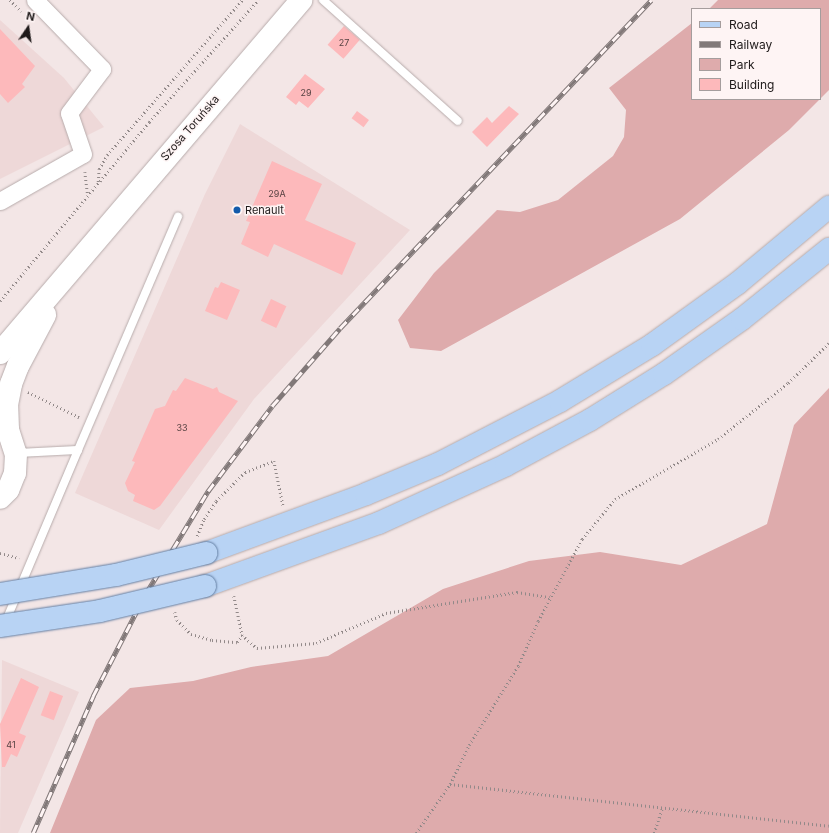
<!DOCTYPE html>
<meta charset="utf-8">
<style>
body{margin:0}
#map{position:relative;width:829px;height:833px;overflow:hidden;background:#f3e6e6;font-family:Inter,sans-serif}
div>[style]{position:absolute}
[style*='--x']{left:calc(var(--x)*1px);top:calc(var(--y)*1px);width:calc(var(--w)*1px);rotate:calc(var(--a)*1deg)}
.built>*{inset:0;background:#eed8d8}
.green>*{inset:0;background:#deabac}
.building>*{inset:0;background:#fdb9bb;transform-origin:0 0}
.path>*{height:2.5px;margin-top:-1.25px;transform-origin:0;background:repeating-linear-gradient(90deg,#928989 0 1px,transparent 0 4px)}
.roads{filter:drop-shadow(0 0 1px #b7abab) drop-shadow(0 0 1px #b7abab)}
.service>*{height:8px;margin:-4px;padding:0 4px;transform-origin:4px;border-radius:4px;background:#fff}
.minor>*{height:17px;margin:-8.5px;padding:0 8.5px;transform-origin:8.5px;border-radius:8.5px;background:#fff}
.secondary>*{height:22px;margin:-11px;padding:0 11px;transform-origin:11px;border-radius:11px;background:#fff}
.primary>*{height:22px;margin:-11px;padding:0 11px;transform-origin:11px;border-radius:11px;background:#b8d3f4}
.rail>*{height:4.5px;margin-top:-2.25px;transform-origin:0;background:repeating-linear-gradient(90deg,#fef4f4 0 9px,#817878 0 18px);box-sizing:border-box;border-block:1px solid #817878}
.bridges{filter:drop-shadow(0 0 1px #647fa3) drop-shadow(0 0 1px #647fa3)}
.primary-bridge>*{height:22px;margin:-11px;padding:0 11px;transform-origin:11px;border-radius:11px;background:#b8d3f4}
.dots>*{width:11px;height:11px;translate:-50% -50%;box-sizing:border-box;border:2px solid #fef4f4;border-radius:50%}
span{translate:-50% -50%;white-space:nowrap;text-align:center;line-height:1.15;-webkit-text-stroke:3px #fef4f4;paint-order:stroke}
.number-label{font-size:9px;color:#564242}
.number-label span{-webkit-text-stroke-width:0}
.street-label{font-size:11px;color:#1f1a1a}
.poi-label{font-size:11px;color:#1f1a1a}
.left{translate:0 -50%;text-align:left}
.legend{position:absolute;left:691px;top:8px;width:130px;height:92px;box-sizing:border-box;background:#fef4f4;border:1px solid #a59d9d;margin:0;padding:5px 7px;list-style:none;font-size:12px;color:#1f1a1a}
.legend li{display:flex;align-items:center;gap:8px;height:20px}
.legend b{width:20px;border:1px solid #a59d9d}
.north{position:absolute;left:8px;top:8px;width:40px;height:40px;-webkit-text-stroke:3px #fef4f4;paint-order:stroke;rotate:13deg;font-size:11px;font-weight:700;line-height:16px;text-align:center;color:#1f1a1a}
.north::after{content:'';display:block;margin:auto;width:14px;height:18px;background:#1f1a1a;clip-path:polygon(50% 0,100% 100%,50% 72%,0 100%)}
</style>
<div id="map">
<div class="built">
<i style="clip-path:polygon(0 20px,64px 78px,104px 127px,0 179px)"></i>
<i style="clip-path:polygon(240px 124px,410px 230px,254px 399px,159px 530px,75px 493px,205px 194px)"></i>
<i style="clip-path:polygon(2px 660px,79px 692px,18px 833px,0 833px)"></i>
</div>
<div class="green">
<i style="clip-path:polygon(718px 0,829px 0,829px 90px,789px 130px,680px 219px,441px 351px,410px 348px,398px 320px,434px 273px,497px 210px,520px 212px,558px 200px,613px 156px,624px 137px,626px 110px,609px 88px,692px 23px,692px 99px,820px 99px,820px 9px,709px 9px)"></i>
<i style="clip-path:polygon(829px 388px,829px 833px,50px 833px,96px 720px,130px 688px,193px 681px,251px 667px,328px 656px,443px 589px,529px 561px,600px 552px,681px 565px,767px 524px,794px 425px)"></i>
</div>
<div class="building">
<i style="left:344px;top:26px;width:21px;height:25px;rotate:41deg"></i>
<i style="clip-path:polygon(0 29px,35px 66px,22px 84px,25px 87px,8px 103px,0 94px)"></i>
<i style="clip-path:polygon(305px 74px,325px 89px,308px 108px,299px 101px,296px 105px,286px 97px)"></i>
<i style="clip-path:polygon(509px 106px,519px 114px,487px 147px,472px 132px,487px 117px,492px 123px)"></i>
<i style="left:357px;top:111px;width:15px;height:9px;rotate:37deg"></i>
<i style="clip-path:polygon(272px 161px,322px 184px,305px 220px,356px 243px,342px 275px,274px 244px,268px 257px,241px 244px,250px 222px,246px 221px)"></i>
<i style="clip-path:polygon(221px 282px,240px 290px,227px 320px,205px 311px,215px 287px,218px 288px)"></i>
<i style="left:271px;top:299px;width:17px;height:24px;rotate:25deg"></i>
<i style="clip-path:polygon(185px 378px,213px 389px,217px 387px,219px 392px,238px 401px,160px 506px,154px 510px,133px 501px,135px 495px,128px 491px,125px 483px,135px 462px,132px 461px,155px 409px,165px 406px,173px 390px,176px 391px)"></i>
<i style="clip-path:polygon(21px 678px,39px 687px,19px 733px,26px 736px,17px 757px,11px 754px,5px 767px,2px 767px,0 724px)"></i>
<i style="left:50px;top:691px;width:14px;height:26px;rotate:21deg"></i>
</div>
<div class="path">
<i style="--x:10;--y:0;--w:16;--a:45"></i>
<i style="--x:85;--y:172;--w:23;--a:83"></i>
<i style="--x:98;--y:182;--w:13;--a:-86"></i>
<i style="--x:99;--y:169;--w:16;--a:-60"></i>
<i style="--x:107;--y:155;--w:206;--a:-48.9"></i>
<i style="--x:0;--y:301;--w:233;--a:-50.2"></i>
<i style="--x:149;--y:122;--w:164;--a:-48.2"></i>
<i style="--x:28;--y:392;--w:57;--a:26.1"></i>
<i style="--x:197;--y:536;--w:18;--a:-68"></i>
<i style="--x:204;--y:519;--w:22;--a:-56"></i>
<i style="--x:216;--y:501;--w:41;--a:-45"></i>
<i style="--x:245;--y:472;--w:31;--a:-21"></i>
<i style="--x:274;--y:461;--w:45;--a:78.4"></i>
<i style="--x:0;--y:553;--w:20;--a:15"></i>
<i style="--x:234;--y:596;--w:40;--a:78"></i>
<i style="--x:242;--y:635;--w:20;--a:41"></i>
<i style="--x:257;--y:648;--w:59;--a:-4.8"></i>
<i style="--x:316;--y:643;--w:76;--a:-23.2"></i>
<i style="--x:386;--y:613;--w:133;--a:-9.1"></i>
<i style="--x:517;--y:592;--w:33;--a:9"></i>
<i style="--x:175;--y:612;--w:8;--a:76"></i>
<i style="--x:177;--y:620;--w:20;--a:45"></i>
<i style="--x:191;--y:634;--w:22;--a:16"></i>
<i style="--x:212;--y:640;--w:25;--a:5"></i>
<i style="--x:237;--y:642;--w:9;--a:-54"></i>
<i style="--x:450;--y:784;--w:381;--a:6.3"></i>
<i style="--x:416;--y:833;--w:60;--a:-55.2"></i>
<i style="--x:450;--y:784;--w:43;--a:-64"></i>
<i style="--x:469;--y:745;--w:93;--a:-58.2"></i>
<i style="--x:518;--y:666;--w:49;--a:-66"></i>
<i style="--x:538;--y:621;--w:93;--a:-61.8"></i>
<i style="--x:582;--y:539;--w:52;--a:-50.5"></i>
<i style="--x:615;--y:499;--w:119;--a:-30.2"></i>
<i style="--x:718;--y:439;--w:90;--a:-38.7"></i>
<i style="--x:788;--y:383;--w:57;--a:-44.3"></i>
<i style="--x:654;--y:833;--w:26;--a:-72"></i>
</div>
<div class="roads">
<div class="service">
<i style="--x:323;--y:0;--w:181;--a:41.9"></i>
<i style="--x:17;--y:453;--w:61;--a:-2.8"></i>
<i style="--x:78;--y:450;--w:254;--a:-66.8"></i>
<i style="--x:5;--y:623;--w:188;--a:-67.1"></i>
</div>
<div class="minor">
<i style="--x:0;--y:201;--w:95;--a:-29.5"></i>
<i style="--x:83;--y:154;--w:43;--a:-108.9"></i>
<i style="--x:69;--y:113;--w:55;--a:-53.1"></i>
<i style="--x:102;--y:69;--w:96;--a:-134.2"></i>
</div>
<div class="secondary">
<i style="--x:0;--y:353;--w:464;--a:-49.5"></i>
<i style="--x:0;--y:420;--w:13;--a:51"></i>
<i style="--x:8;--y:430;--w:25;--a:72"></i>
<i style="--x:16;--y:454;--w:19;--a:93"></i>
<i style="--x:15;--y:473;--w:18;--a:112"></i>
<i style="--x:8;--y:490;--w:11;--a:135"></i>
<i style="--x:8;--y:430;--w:25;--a:-92"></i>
<i style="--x:7;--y:405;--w:21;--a:-79"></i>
<i style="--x:11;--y:384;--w:19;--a:-69"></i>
<i style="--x:18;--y:366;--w:58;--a:-62.1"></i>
</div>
<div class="primary">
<i style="--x:206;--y:553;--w:171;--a:-20.2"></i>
<i style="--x:366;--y:494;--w:78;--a:-22.6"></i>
<i style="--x:438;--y:464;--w:137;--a:-27.3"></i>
<i style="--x:560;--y:401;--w:108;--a:-31.3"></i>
<i style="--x:652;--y:345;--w:106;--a:-35.8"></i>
<i style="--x:738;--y:283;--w:119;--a:-39.9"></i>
<i style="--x:205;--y:586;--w:185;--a:-19.9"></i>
<i style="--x:379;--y:523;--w:140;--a:-24.5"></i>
<i style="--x:506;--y:465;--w:95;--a:-28.2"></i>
<i style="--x:590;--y:420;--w:87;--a:-31.9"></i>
<i style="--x:664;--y:374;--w:95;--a:-35.2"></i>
<i style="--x:742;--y:319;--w:112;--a:-38.8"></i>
</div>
</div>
<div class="rail">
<i style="--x:33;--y:833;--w:150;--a:-66.3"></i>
<i style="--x:93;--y:696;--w:114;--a:-62.8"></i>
<i style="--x:145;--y:595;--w:122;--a:-58.8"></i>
<i style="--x:208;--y:491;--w:106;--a:-53"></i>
<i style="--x:272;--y:406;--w:103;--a:-48.9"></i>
<i style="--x:340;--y:328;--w:452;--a:-46.5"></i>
</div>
<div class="bridges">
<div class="primary-bridge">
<i style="--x:0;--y:594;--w:118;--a:-9.3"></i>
<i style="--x:116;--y:575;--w:93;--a:-13.7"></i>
<i style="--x:0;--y:626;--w:101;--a:-8.5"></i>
<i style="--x:100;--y:611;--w:108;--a:-13.4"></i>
</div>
</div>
<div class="dots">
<i style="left:237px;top:210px;background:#135bab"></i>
</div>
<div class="number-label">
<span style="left:344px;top:43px">27</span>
<span style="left:306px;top:93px">29</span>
<span style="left:277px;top:194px">29A</span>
<span style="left:182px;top:428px">33</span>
<span style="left:11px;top:745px">41</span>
</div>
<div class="street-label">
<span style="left:190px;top:128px;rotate:-49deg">Szosa Toruńska</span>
</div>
<div class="poi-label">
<span class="left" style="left:245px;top:210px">Renault</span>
</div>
<ul class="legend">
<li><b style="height:5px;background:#b8d3f4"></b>Road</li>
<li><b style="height:5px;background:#817878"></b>Railway</li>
<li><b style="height:11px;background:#deabac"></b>Park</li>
<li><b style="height:11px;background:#fdb9bb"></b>Building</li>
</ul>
<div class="north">N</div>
</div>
